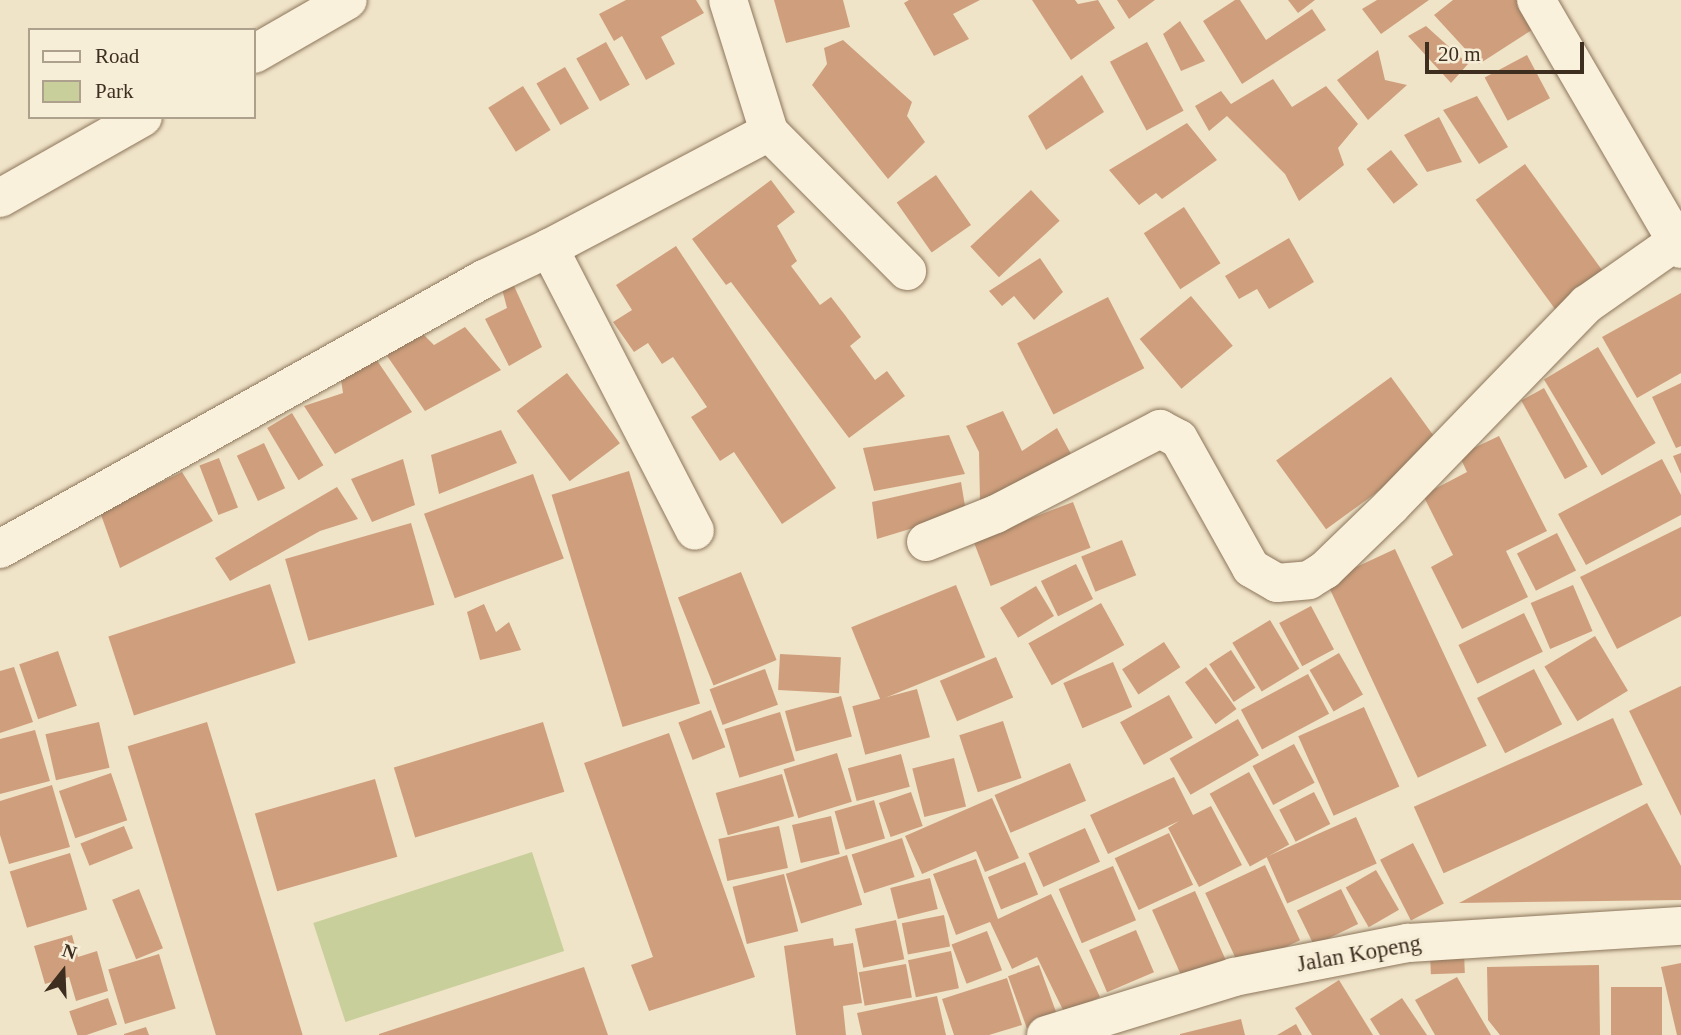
<!DOCTYPE html>
<style>
body{margin:0}
#map{position:relative;width:1681px;height:1035px;overflow:hidden;background:#f0e4c8;font-family:Georgia,serif}
div>[style]{position:absolute}
[style*='--x']{left:calc(var(--x)*1px);top:calc(var(--y)*1px);width:calc(var(--w)*1px);rotate:calc(var(--a)*1deg)}
.green>*{inset:0;background:#c9cf9b;transform-origin:0 0}
.building>*{inset:0;background:#cf9f7d;transform-origin:0 0}
.roads{filter:drop-shadow(0 0 2px #8d765c) drop-shadow(0 0 2px #8d765c)}
.street>*{height:38px;margin:-19px;padding:0 19px;transform-origin:19px;border-radius:19px;background:#faf1dc}
span{translate:-50% -50%;white-space:nowrap;text-align:center;line-height:1.15;-webkit-text-stroke:7px #f7eed8;paint-order:stroke}
.street-label{font-size:23px;color:#3d2e20}
.legend{position:absolute;left:28px;top:28px;width:228px;height:91px;box-sizing:border-box;background:#f7eed8;border:2px solid #ada18e;margin:0;padding:9px 12px;list-style:none;font-size:21px;color:#3d2e20}
.legend li{display:flex;align-items:center;gap:14px;height:35px}
.legend b{width:35px;border:2px solid #ada18e}
.north{position:absolute;left:28px;top:937px;width:70px;height:70px;-webkit-text-stroke:5px #f7eed8;paint-order:stroke;rotate:18deg;font-size:19px;font-weight:700;line-height:28px;text-align:center;color:#3d2e20}
.north::after{content:'';display:block;margin:auto;width:24px;height:32px;background:#3d2e20;clip-path:polygon(50% 0,100% 100%,50% 72%,0 100%)}
.scale{position:absolute;left:1425px;top:42px;width:159px;height:32px;box-sizing:border-box;border:4px solid #3d2e20;border-top:0;padding-left:9px;font-size:21px;line-height:24px;white-space:nowrap;color:#3d2e20;-webkit-text-stroke:5px #f7eed8;paint-order:stroke}
</style>
<div id="map">
<div class="green">
<i style="left:532px;top:852px;width:104px;height:230px;rotate:72deg"></i>
</div>
<div class="building">
<i style="clip-path:polygon(626px 0,696px 0,704px 13px,661px 37px,675px 64px,646px 80px,622px 36px,614px 41px,599px 14px)"></i>
<i style="clip-path:polygon(774px 0,843px 0,850px 27px,786px 43px)"></i>
<i style="clip-path:polygon(909px 0,980px 0,953px 14px,969px 39px,934px 56px,904px 3px)"></i>
<i style="clip-path:polygon(1032px 0,1075px 0,1078px 4px,1098px 0,1115px 28px,1071px 60px)"></i>
<i style="clip-path:polygon(1117px 0,1155px 0,1129px 19px)"></i>
<i style="clip-path:polygon(1235px 0,1240px 0,1266px 40px,1312px 9px,1326px 30px,1242px 84px,1203px 21px)"></i>
<i style="clip-path:polygon(1288px 0,1315px 0,1298px 13px)"></i>
<i style="clip-path:polygon(1377px 0,1429px 0,1381px 34px,1362px 9px)"></i>
<i style="clip-path:polygon(1453px 0,1518px 0,1538px 26px,1479px 64px,1434px 15px)"></i>
<i style="clip-path:polygon(1180px 21px,1205px 61px,1181px 71px,1163px 34px)"></i>
<i style="clip-path:polygon(1426px 26px,1468px 64px,1451px 83px,1408px 36px)"></i>
<i style="clip-path:polygon(843px 40px,912px 102px,907px 116px,925px 142px,888px 179px,812px 85px,827px 64px,824px 48px)"></i>
<i style="left:606px;top:42px;width:49px;height:34px;rotate:61deg"></i>
<i style="left:1147px;top:42px;width:78px;height:42px;rotate:62deg"></i>
<i style="clip-path:polygon(1378px 50px,1385px 80px,1407px 85px,1368px 120px,1337px 80px)"></i>
<i style="left:1527px;top:55px;width:49px;height:48px;rotate:62deg"></i>
<i style="left:565px;top:67px;width:48px;height:33px;rotate:60deg"></i>
<i style="clip-path:polygon(1082px 75px,1104px 112px,1046px 150px,1028px 116px)"></i>
<i style="clip-path:polygon(1273px 79px,1292px 107px,1326px 86px,1358px 124px,1338px 148px,1344px 165px,1299px 201px,1285px 174px,1227px 116px,1209px 131px,1195px 106px,1221px 91px,1231px 104px)"></i>
<i style="left:523px;top:86px;width:52px;height:41px;rotate:58deg"></i>
<i style="clip-path:polygon(1477px 96px,1508px 147px,1479px 164px,1443px 110px)"></i>
<i style="clip-path:polygon(1439px 117px,1462px 162px,1427px 172px,1404px 135px)"></i>
<i style="clip-path:polygon(1187px 123px,1217px 160px,1162px 199px,1156px 193px,1139px 205px,1109px 170px)"></i>
<i style="left:1391px;top:150px;width:44px;height:31px;rotate:52deg"></i>
<i style="left:1525px;top:164px;width:148px;height:61px;rotate:54deg"></i>
<i style="left:936px;top:175px;width:61px;height:48px;rotate:55deg"></i>
<i style="clip-path:polygon(771px 180px,795px 212px,777px 226px,797px 261px,791px 266px,820px 305px,831px 297px,845px 315px,861px 337px,850px 346px,875px 380px,887px 371px,905px 396px,849px 438px,731px 282px,726px 285px,692px 239px)"></i>
<i style="left:1031px;top:190px;width:42px;height:83px;rotate:47deg"></i>
<i style="left:1184px;top:207px;width:67px;height:48px;rotate:57deg"></i>
<i style="clip-path:polygon(1289px 238px,1314px 282px,1269px 309px,1257px 289px,1239px 299px,1225px 276px)"></i>
<i style="clip-path:polygon(676px 246px,836px 488px,782px 524px,734px 452px,720px 461px,691px 417px,707px 407px,673px 357px,662px 364px,648px 343px,634px 352px,613px 322px,632px 310px,616px 285px)"></i>
<i style="clip-path:polygon(1040px 258px,1063px 292px,1034px 320px,1014px 296px,1002px 306px,989px 291px)"></i>
<i style="clip-path:polygon(514px 286px,542px 347px,509px 366px,485px 319px,507px 308px,502px 289px)"></i>
<i style="clip-path:polygon(1681px 293px,1681px 373px,1637px 398px,1602px 337px)"></i>
<i style="left:1191px;top:296px;width:65px;height:67px;rotate:50deg"></i>
<i style="left:1108px;top:297px;width:80px;height:102px;rotate:63deg"></i>
<i style="clip-path:polygon(465px 327px,501px 370px,425px 411px,383px 350px,420px 331px,434px 345px)"></i>
<i style="left:1598px;top:347px;width:112px;height:63px;rotate:59deg"></i>
<i style="clip-path:polygon(374px 356px,412px 412px,335px 454px,304px 406px,343px 393px,340px 372px)"></i>
<i style="left:567px;top:373px;width:88px;height:63px;rotate:53deg"></i>
<i style="left:1391px;top:377px;width:85px;height:142px;rotate:54deg"></i>
<i style="clip-path:polygon(1681px 383px,1681px 446px,1676px 448px,1652px 397px)"></i>
<i style="left:1544px;top:388px;width:90px;height:26px;rotate:61deg"></i>
<i style="clip-path:polygon(1003px 411px,1022px 451px,1057px 428px,1071px 454px,980px 501px,979px 452px,966px 426px)"></i>
<i style="left:292px;top:413px;width:61px;height:29px;rotate:59deg"></i>
<i style="clip-path:polygon(501px 430px,517px 463px,439px 494px,431px 455px)"></i>
<i style="clip-path:polygon(949px 435px,965px 474px,874px 491px,863px 448px)"></i>
<i style="clip-path:polygon(1499px 436px,1547px 531px,1506px 551px,1528px 597px,1462px 629px,1431px 567px,1453px 555px,1423px 495px,1467px 472px,1459px 455px)"></i>
<i style="left:264px;top:443px;width:50px;height:30px;rotate:65deg"></i>
<i style="clip-path:polygon(1681px 453px,1681px 474px,1673px 456px)"></i>
<i style="left:219px;top:458px;width:53px;height:21px;rotate:69deg"></i>
<i style="clip-path:polygon(403px 459px,415px 505px,372px 522px,351px 479px)"></i>
<i style="clip-path:polygon(1662px 459px,1681px 495px,1681px 515px,1586px 565px,1558px 514px)"></i>
<i style="left:629px;top:471px;width:243px;height:81px;rotate:73deg"></i>
<i style="clip-path:polygon(182px 472px,213px 521px,120px 568px,100px 512px)"></i>
<i style="left:533px;top:474px;width:90px;height:116px;rotate:70deg"></i>
<i style="clip-path:polygon(961px 482px,966px 512px,877px 539px,872px 502px)"></i>
<i style="clip-path:polygon(337px 487px,358px 519px,320px 531px,230px 581px,215px 558px)"></i>
<i style="left:1073px;top:502px;width:49px;height:107px;rotate:69deg"></i>
<i style="left:411px;top:523px;width:85px;height:131px;rotate:74deg"></i>
<i style="clip-path:polygon(1681px 527px,1681px 616px,1617px 649px,1580px 577px)"></i>
<i style="left:1557px;top:533px;width:42px;height:45px;rotate:63deg"></i>
<i style="left:1122px;top:540px;width:38px;height:44px;rotate:68deg"></i>
<i style="left:1395px;top:549px;width:217px;height:76px;rotate:65deg"></i>
<i style="left:1076px;top:564px;width:39px;height:39px;rotate:64deg"></i>
<i style="left:741px;top:572px;width:95px;height:68px;rotate:68deg"></i>
<i style="left:270px;top:584px;width:83px;height:170px;rotate:72deg"></i>
<i style="left:956px;top:585px;width:78px;height:113px;rotate:68deg"></i>
<i style="left:1573px;top:585px;width:50px;height:46px;rotate:67deg"></i>
<i style="left:1036px;top:586px;width:35px;height:42px;rotate:59deg"></i>
<i style="left:1101px;top:603px;width:48px;height:83px;rotate:61deg"></i>
<i style="clip-path:polygon(484px 604px,496px 632px,509px 622px,521px 650px,480px 660px,467px 612px)"></i>
<i style="left:1311px;top:606px;width:49px;height:36px;rotate:62deg"></i>
<i style="left:1524px;top:613px;width:43px;height:73px;rotate:64deg"></i>
<i style="left:1270px;top:620px;width:57px;height:44px;rotate:59deg"></i>
<i style="left:1595px;top:636px;width:64px;height:59px;rotate:59deg"></i>
<i style="left:1164px;top:642px;width:30px;height:50px;rotate:57deg"></i>
<i style="left:1231px;top:650px;width:45px;height:26px;rotate:57deg"></i>
<i style="left:58px;top:651px;width:58px;height:41px;rotate:71deg"></i>
<i style="left:1339px;top:653px;width:48px;height:34px;rotate:60deg"></i>
<i style="left:780px;top:654px;width:61px;height:36px;rotate:3deg"></i>
<i style="left:996px;top:657px;width:44px;height:61px;rotate:67deg"></i>
<i style="left:1113px;top:662px;width:49px;height:54px;rotate:67deg"></i>
<i style="clip-path:polygon(14px 667px,33px 722px,0 733px,0 671px)"></i>
<i style="left:1206px;top:667px;width:52px;height:26px;rotate:54deg"></i>
<i style="left:765px;top:669px;width:38px;height:59px;rotate:70deg"></i>
<i style="left:1534px;top:669px;width:62px;height:64px;rotate:63deg"></i>
<i style="left:1308px;top:674px;width:45px;height:76px;rotate:62deg"></i>
<i style="clip-path:polygon(1681px 686px,1681px 816px,1629px 711px)"></i>
<i style="left:917px;top:689px;width:50px;height:67px;rotate:75deg"></i>
<i style="left:1169px;top:695px;width:49px;height:56px;rotate:61deg"></i>
<i style="left:841px;top:696px;width:42px;height:58px;rotate:75deg"></i>
<i style="left:1364px;top:707px;width:87px;height:72px;rotate:66deg"></i>
<i style="left:711px;top:710px;width:40px;height:35px;rotate:69deg"></i>
<i style="left:780px;top:712px;width:51px;height:58px;rotate:73deg"></i>
<i style="left:1613px;top:718px;width:73px;height:218px;rotate:66deg"></i>
<i style="left:1238px;top:719px;width:42px;height:79px;rotate:60deg"></i>
<i style="left:1003px;top:721px;width:60px;height:46px;rotate:72deg"></i>
<i style="left:99px;top:722px;width:47px;height:55px;rotate:77deg"></i>
<i style="left:207px;top:722px;width:327px;height:83px;rotate:73deg"></i>
<i style="left:543px;top:722px;width:73px;height:156px;rotate:73deg"></i>
<i style="clip-path:polygon(35px 730px,50px 781px,0 794px,0 739px)"></i>
<i style="clip-path:polygon(669px 733px,755px 977px,649px 1011px,631px 965px,653px 957px,584px 763px)"></i>
<i style="left:1294px;top:744px;width:44px;height:47px;rotate:62deg"></i>
<i style="left:837px;top:753px;width:51px;height:56px;rotate:73deg"></i>
<i style="left:901px;top:754px;width:34px;height:55px;rotate:75deg"></i>
<i style="left:954px;top:758px;width:50px;height:43px;rotate:76deg"></i>
<i style="left:1070px;top:763px;width:41px;height:82px;rotate:67deg"></i>
<i style="left:1249px;top:772px;width:83px;height:45px;rotate:61deg"></i>
<i style="left:111px;top:773px;width:50px;height:55px;rotate:71deg"></i>
<i style="left:782px;top:774px;width:44px;height:69px;rotate:74deg"></i>
<i style="clip-path:polygon(1174px 777px,1193px 815px,1211px 806px,1242px 865px,1199px 887px,1168px 828px,1179px 821px,1108px 854px,1090px 815px)"></i>
<i style="left:375px;top:779px;width:81px;height:125px;rotate:74deg"></i>
<i style="clip-path:polygon(52px 785px,70px 847px,9px 864px,0 835px,0 801px)"></i>
<i style="left:911px;top:792px;width:36px;height:34px;rotate:71deg"></i>
<i style="left:1314px;top:792px;width:36px;height:39px;rotate:63deg"></i>
<i style="clip-path:polygon(992px 798px,1019px 858px,985px 872px,976px 851px,922px 874px,905px 836px)"></i>
<i style="left:874px;top:800px;width:40px;height:41px;rotate:74deg"></i>
<i style="clip-path:polygon(1647px 803px,1681px 866px,1681px 900px,1459px 903px)"></i>
<i style="left:831px;top:816px;width:39px;height:40px;rotate:77deg"></i>
<i style="left:1356px;top:817px;width:51px;height:98px;rotate:66deg"></i>
<i style="left:124px;top:826px;width:24px;height:47px;rotate:68deg"></i>
<i style="left:779px;top:826px;width:43px;height:62px;rotate:78deg"></i>
<i style="left:1085px;top:828px;width:37px;height:62px;rotate:66deg"></i>
<i style="left:1169px;top:833px;width:57px;height:60px;rotate:65deg"></i>
<i style="left:902px;top:838px;width:41px;height:53px;rotate:72deg"></i>
<i style="left:1413px;top:843px;width:68px;height:37px;rotate:63deg"></i>
<i style="left:70px;top:853px;width:59px;height:63px;rotate:73deg"></i>
<i style="left:847px;top:855px;width:52px;height:64px;rotate:73deg"></i>
<i style="clip-path:polygon(976px 859px,998px 919px,1051px 894px,1100px 997px,1065px 1014px,1037px 957px,1012px 969px,990px 922px,956px 935px,933px 874px)"></i>
<i style="left:1025px;top:862px;width:35px;height:40px;rotate:68deg"></i>
<i style="left:1265px;top:865px;width:83px;height:66px;rotate:65deg"></i>
<i style="left:1113px;top:866px;width:59px;height:59px;rotate:67deg"></i>
<i style="left:1376px;top:870px;width:46px;height:35px;rotate:60deg"></i>
<i style="left:784px;top:874px;width:59px;height:53px;rotate:76deg"></i>
<i style="left:930px;top:878px;width:32px;height:41px;rotate:76deg"></i>
<i style="left:139px;top:889px;width:64px;height:29px;rotate:68deg"></i>
<i style="left:1341px;top:889px;width:39px;height:49px;rotate:64deg"></i>
<i style="left:1195px;top:891px;width:81px;height:47px;rotate:66deg"></i>
<i style="left:944px;top:915px;width:32px;height:43px;rotate:79deg"></i>
<i style="left:896px;top:920px;width:40px;height:42px;rotate:78deg"></i>
<i style="left:1136px;top:930px;width:46px;height:51px;rotate:67deg"></i>
<i style="left:987px;top:931px;width:42px;height:38px;rotate:69deg"></i>
<i style="clip-path:polygon(72px 935px,78px 957px,97px 951px,108px 991px,76px 1001px,69px 977px,45px 984px,34px 946px)"></i>
<i style="clip-path:polygon(833px 938px,834px 946px,853px 943px,862px 1003px,843px 1006px,846px 1035px,796px 1035px,784px 946px)"></i>
<i style="left:1464px;top:950px;width:23px;height:34px;rotate:88deg"></i>
<i style="left:951px;top:951px;width:38px;height:44px;rotate:78deg"></i>
<i style="left:159px;top:954px;width:57px;height:53px;rotate:73deg"></i>
<i style="clip-path:polygon(1681px 963px,1681px 1035px,1677px 1035px,1661px 967px)"></i>
<i style="left:906px;top:964px;width:34px;height:48px;rotate:80deg"></i>
<i style="left:1039px;top:965px;width:55px;height:33px;rotate:70deg"></i>
<i style="clip-path:polygon(1599px 965px,1600px 1035px,1500px 1035px,1488px 1020px,1487px 967px)"></i>
<i style="clip-path:polygon(584px 967px,608px 1035px,379px 1035px,379px 1034px)"></i>
<i style="clip-path:polygon(1457px 977px,1491px 1035px,1435px 1035px,1415px 1000px)"></i>
<i style="clip-path:polygon(1007px 978px,1022px 1025px,989px 1035px,954px 1035px,942px 999px)"></i>
<i style="clip-path:polygon(1339px 980px,1373px 1035px,1312px 1035px,1295px 1008px)"></i>
<i style="left:1611px;top:987px;width:51px;height:48px"></i>
<i style="clip-path:polygon(937px 996px,946px 1035px,862px 1035px,857px 1013px)"></i>
<i style="left:108px;top:998px;width:28px;height:41px;rotate:71deg"></i>
<i style="clip-path:polygon(1402px 998px,1427px 1035px,1380px 1035px,1370px 1019px)"></i>
<i style="clip-path:polygon(1241px 1019px,1245px 1035px,1180px 1035px,1180px 1034px)"></i>
<i style="clip-path:polygon(1296px 1024px,1302px 1035px,1277px 1035px)"></i>
<i style="clip-path:polygon(146px 1027px,149px 1035px,124px 1035px,124px 1034px)"></i>
</div>
<div class="roads">
<div class="street">
<i style="--x:728;--y:0;--w:138;--a:72.7"></i>
<i style="--x:769;--y:132;--w:196;--a:45.2"></i>
<i style="--x:1536;--y:0;--w:288;--a:59.8"></i>
<i style="--x:254;--y:54;--w:108;--a:-29.9"></i>
<i style="--x:0;--y:198;--w:164;--a:-29.5"></i>
<i style="--x:549;--y:248;--w:249;--a:-27.8"></i>
<i style="--x:926;--y:542;--w:75;--a:-21.8"></i>
<i style="--x:996;--y:514;--w:185;--a:-27.4"></i>
<i style="--x:1160;--y:429;--w:21;--a:28"></i>
<i style="--x:1179;--y:439;--w:148;--a:60.8"></i>
<i style="--x:1251;--y:568;--w:30;--a:30"></i>
<i style="--x:1277;--y:583;--w:32;--a:-5"></i>
<i style="--x:1309;--y:580;--w:19;--a:-32"></i>
<i style="--x:1325;--y:570;--w:93;--a:-44.1"></i>
<i style="--x:1392;--y:505;--w:280;--a:-45.9"></i>
<i style="--x:1587;--y:304;--w:110;--a:-35"></i>
<i style="--x:0;--y:549;--w:554;--a:-29.16"></i>
<i style="--x:484;--y:279;--w:72;--a:-25.5"></i>
<i style="--x:549;--y:248;--w:318;--a:62.7"></i>
<i style="--x:1046;--y:1035;--w:197;--a:-17.1"></i>
<i style="--x:1234;--y:977;--w:177;--a:-11.1"></i>
<i style="--x:1408;--y:943;--w:274;--a:-3.6"></i>
</div>
</div>
<div class="street-label">
<span style="left:1359px;top:954px;rotate:-10deg">Jalan Kopeng</span>
</div>
<ul class="legend">
<li><b style="height:9px;background:#faf1dc"></b>Road</li>
<li><b style="height:19px;background:#c9cf9b"></b>Park</li>
</ul>
<div class="north">N</div>
<div class="scale">20 m</div>
</div>
